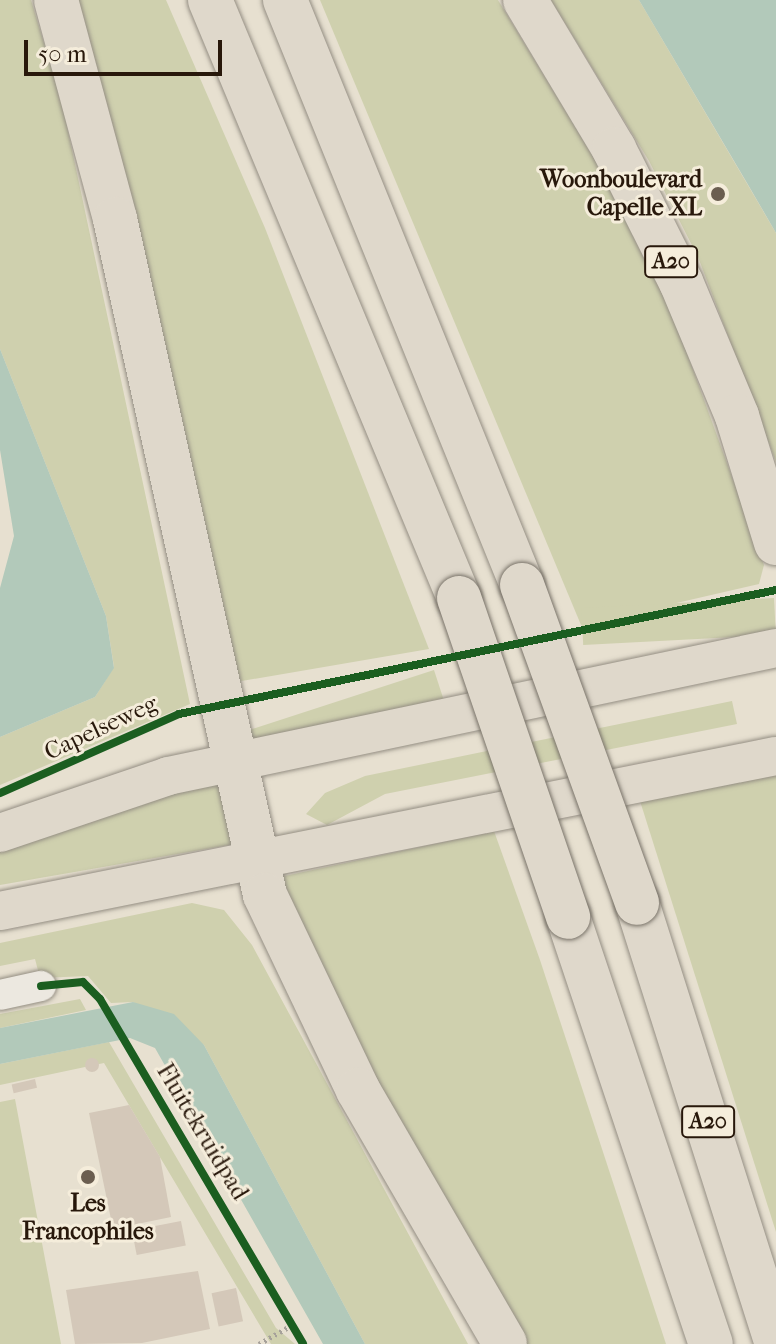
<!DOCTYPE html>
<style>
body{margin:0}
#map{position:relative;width:776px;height:1344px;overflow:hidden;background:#e7e0d0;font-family:"IM FELL French Canon",serif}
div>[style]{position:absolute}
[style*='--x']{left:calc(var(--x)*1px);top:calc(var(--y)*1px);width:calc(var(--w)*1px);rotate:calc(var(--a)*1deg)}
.green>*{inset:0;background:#cfd0ae;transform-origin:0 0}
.water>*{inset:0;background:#b2c9ba}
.building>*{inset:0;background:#d4c8b9;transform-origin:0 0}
.round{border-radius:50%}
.path>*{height:5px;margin-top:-2.5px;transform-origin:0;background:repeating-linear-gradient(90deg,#a6a19a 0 2px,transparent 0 6px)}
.roads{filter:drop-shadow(0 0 2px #948e83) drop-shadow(0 0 2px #948e83)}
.minor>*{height:30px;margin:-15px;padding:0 15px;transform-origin:15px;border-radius:15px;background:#ece8e0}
.major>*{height:38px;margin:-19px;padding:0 19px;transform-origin:19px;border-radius:19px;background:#dfd8cb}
.highway>*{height:44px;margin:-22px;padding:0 22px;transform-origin:22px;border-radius:22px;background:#dfd8cb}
.bridges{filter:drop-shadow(0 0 2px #797369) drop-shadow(0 0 2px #797369)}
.highway-bridge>*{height:44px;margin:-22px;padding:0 22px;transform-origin:22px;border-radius:22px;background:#dfd8cb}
.cycleway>*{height:8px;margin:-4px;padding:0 4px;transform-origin:4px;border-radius:4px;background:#1b5e20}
.dots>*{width:22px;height:22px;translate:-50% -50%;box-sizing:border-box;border:4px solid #f5eddb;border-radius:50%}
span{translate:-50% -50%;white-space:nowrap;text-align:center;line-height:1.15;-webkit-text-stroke:6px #f5eddb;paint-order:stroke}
.shield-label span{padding:2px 6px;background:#f5eddb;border:2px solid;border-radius:6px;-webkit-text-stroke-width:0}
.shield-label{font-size:22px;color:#28180b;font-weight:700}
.poi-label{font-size:24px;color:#28180b;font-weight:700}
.right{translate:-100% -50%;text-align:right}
.street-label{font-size:24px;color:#28180b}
.scale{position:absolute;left:24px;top:40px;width:198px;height:36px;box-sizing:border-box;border:4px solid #28180b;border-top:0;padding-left:10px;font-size:24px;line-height:28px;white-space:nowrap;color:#28180b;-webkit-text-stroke:6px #f5eddb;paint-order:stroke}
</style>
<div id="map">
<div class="green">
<i style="clip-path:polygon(0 0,31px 0,62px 103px,190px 704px,0 785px,0 737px,95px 697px,114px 667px,106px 616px,0 349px)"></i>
<i style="clip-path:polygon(76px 0,166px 0,265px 228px,429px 649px,230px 683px)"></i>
<i style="clip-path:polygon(320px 0,498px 0,625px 209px,667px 298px,764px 565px,759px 584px,581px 625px)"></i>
<i style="clip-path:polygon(551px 0,639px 0,776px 233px,776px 462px,698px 257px,649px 161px)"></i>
<i style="left:774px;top:598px;width:37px;height:193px;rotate:87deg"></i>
<i style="left:434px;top:670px;width:35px;height:200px;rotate:72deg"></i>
<i style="clip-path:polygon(732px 701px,737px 724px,385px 794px,327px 825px,306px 814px,325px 793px,365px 776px)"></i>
<i style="clip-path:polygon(776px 775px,776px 1232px,640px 801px)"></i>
<i style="clip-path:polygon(221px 778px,235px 844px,0 885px,0 850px)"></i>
<i style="clip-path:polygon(494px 831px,540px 960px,666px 1344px,523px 1344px,425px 1179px,280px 877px)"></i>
<i style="clip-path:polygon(192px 903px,224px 910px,252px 945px,468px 1344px,365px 1344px,204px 1045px,133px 1002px,111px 1003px,88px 976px,40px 978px,35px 959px,0 966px,0 943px)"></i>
<i style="clip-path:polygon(80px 999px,86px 1010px,0 1028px,0 1014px)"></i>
<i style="clip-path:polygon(109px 1042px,276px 1328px,295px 1344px,271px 1344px,104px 1063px,0 1085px,0 1064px)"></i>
<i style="clip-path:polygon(15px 1099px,61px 1344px,0 1344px,0 1102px)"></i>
</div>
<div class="water">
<i style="clip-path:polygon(639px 0,776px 0,776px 233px,747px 183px)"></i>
<i style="clip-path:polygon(0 349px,106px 616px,114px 668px,95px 697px,0 737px,0 588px,14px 536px,0 450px)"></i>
<i style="clip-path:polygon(133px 1002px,174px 1014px,204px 1045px,365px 1344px,323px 1344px,155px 1048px,130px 1038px,0 1064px,0 1028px)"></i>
</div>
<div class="building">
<i class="round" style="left:85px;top:1058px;width:14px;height:14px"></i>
<i style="left:35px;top:1079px;width:9px;height:24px;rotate:77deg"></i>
<i style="clip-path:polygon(129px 1105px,160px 1157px,171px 1217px,113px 1229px,89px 1113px)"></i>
<i style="left:181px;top:1221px;width:25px;height:50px;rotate:79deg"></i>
<i style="clip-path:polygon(198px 1271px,210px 1329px,142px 1343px,75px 1344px,66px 1290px)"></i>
<i style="left:236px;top:1288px;width:34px;height:25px;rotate:78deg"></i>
</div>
<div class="path">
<i style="--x:259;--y:1344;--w:39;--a:-30"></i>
</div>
<div class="roads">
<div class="minor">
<i style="--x:0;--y:995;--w:42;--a:-12.4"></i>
</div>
<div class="major">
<i style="--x:0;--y:833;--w:177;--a:-18.7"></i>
<i style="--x:168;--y:776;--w:621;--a:-11.89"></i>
<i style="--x:0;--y:911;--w:791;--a:-11.3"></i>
</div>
<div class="highway">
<i style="--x:56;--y:0;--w:227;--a:74.9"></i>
<i style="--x:115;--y:219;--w:692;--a:77.49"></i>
<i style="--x:265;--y:895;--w:216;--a:64.5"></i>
<i style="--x:358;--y:1090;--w:293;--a:59.9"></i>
<i style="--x:210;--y:0;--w:648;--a:67.39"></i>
<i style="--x:285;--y:0;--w:631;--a:67.95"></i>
<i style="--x:525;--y:0;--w:174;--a:59.1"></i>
<i style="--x:614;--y:149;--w:149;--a:63.3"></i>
<i style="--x:681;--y:282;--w:145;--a:67.3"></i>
<i style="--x:737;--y:416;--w:133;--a:72.9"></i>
<i style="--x:637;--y:903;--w:460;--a:72.4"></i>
<i style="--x:568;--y:917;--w:450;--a:71.5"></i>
</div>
</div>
<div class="bridges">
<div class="highway-bridge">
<i style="--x:522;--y:585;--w:338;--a:70.1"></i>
<i style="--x:459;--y:598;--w:337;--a:71.1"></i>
</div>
</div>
<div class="cycleway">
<i style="--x:0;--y:793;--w:196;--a:-23.8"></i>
<i style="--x:179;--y:714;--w:610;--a:-11.73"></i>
<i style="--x:41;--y:986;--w:42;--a:-5.4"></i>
<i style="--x:83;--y:982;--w:24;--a:45"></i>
<i style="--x:100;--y:999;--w:400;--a:59.5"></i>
</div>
<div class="dots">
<i style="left:718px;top:194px;background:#6b5e50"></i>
<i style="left:88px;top:1177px;background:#6b5e50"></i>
</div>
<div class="shield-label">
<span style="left:671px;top:262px">A20</span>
<span style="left:708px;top:1122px">A20</span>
</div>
<div class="poi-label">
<span class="right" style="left:702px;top:194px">Woonboulevard<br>Capelle XL</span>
<span style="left:88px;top:1218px">Les<br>Francophiles</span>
</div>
<div class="street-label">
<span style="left:101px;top:728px;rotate:-25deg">Capelseweg</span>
<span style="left:202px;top:1132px;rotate:59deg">Fluitekruidpad</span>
</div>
<div class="scale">50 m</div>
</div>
